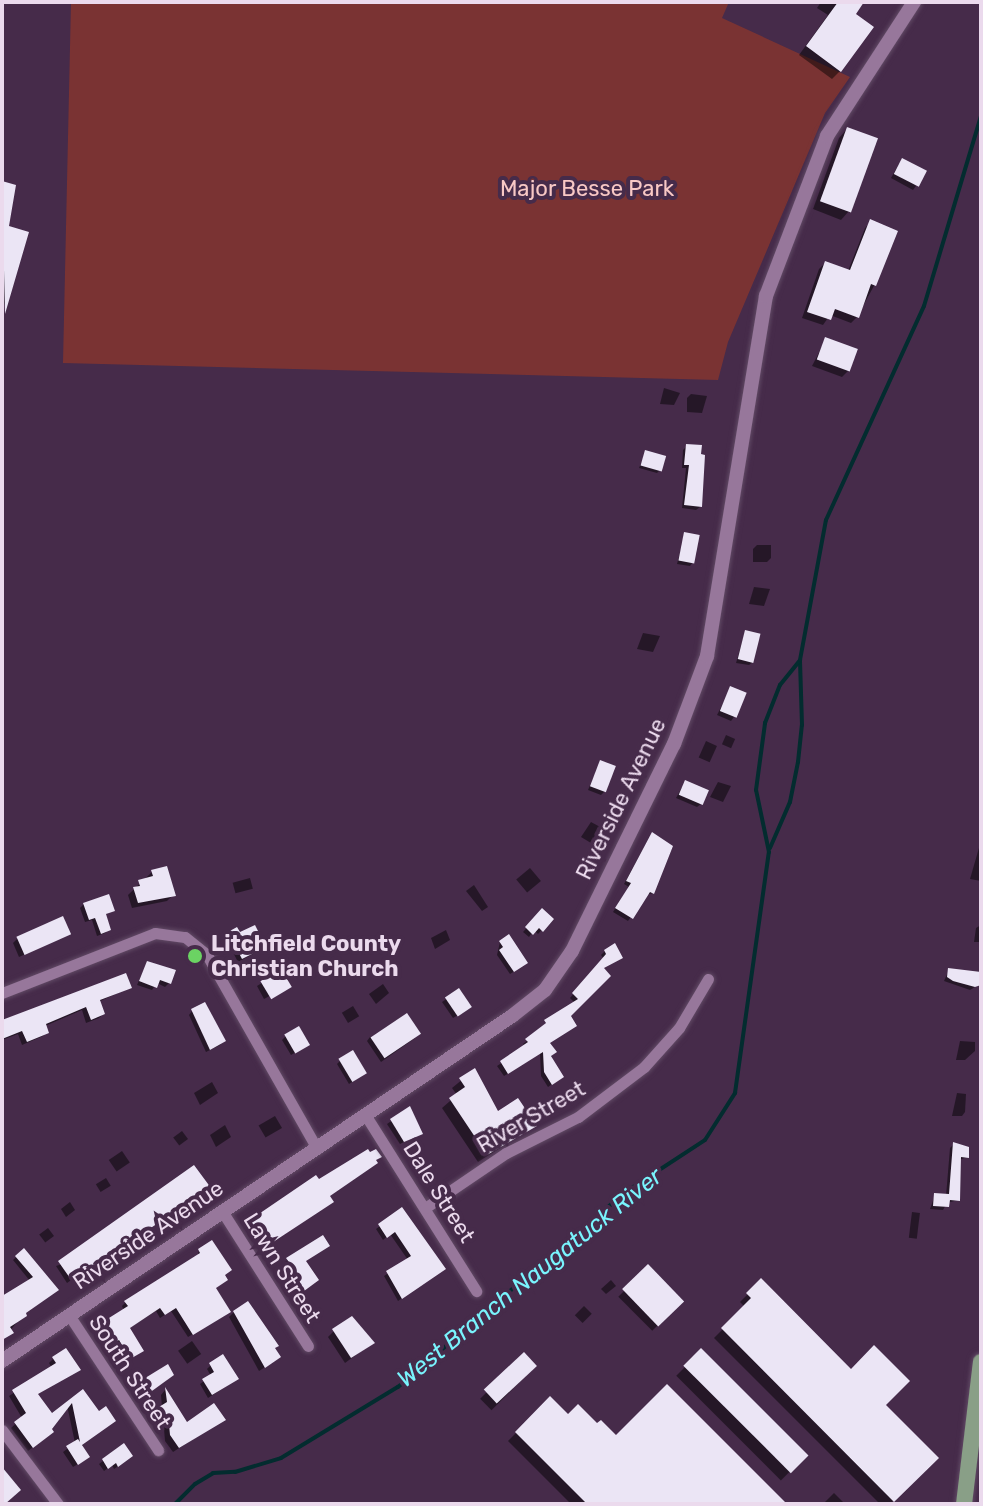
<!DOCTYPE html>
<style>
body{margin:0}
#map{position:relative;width:983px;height:1506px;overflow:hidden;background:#462b4a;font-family:Rubik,sans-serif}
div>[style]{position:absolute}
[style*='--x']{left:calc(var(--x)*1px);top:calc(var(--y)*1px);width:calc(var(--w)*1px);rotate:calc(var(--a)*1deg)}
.green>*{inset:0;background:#7a3333}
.shadow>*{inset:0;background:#0007;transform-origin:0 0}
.stream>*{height:4px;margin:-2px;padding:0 2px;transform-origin:2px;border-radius:2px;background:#032c2f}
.building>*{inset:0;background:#ebe5f5;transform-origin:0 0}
.roads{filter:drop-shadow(0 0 2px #614a65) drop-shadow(0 0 2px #614a65)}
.street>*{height:11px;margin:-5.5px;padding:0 5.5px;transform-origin:5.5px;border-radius:5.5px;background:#97779b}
.secondary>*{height:14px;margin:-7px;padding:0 7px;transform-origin:7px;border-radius:7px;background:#97779b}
.primary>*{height:16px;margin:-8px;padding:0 8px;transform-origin:8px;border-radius:8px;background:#899f87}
.dots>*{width:22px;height:22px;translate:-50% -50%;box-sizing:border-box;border:4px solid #462b4a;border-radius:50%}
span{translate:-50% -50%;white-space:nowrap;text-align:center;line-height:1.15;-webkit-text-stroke:8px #462b4a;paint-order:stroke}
.park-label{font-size:22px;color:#f8c8c5}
.street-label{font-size:22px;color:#ebdaed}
.poi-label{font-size:22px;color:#ebdaed;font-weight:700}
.left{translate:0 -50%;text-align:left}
.water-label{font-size:24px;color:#79f4fd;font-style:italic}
.frame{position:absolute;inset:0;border:4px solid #ebdaed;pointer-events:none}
</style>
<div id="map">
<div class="green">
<i style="clip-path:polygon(71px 2px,729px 2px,722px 18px,850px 77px,825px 113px,728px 342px,718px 380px,63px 363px)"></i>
</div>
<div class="shadow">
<i style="clip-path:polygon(821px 2px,862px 2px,853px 15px,840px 71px,832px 79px,799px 55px,828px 15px,817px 8px)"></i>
<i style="clip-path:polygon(847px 129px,875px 140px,849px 211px,841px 220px,813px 209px,839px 138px)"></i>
<i style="clip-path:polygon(899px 164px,916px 186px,913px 190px,891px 178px)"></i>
<i style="clip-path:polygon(2px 183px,14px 187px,7px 228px,27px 234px,2px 312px)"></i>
<i style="clip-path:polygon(871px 222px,875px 284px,857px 317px,851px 323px,830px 315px,823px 325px,802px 318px,819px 269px,825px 263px,848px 271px,865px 228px)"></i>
<i style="clip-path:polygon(826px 339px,848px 371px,842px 377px,812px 366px)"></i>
<i style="clip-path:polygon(664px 388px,680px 393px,674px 405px,660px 404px)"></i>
<i style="clip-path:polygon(691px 394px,707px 396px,702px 413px,687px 412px,687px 398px)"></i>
<i style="clip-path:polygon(687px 446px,699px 456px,700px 507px,696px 510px,682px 508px,686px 468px,682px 468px,683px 450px)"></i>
<i style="clip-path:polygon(646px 452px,661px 469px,657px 473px,639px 468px)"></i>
<i style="clip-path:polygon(685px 535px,693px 562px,690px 566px,677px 564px)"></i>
<i style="clip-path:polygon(757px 545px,771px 545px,771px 558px,767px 562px,753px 562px,753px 549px)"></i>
<i style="clip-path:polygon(754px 587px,770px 589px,764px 606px,749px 604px)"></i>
<i style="clip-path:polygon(745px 632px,753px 662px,749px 665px,736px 663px)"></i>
<i style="clip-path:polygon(643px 633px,660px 636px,653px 652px,637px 649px)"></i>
<i style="clip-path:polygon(731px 688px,734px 717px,731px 721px,717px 715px)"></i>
<i style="left:726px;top:735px;width:10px;height:10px;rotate:24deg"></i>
<i style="left:706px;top:741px;width:12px;height:18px;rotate:24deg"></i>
<i style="clip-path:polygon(600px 763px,605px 791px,601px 795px,588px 790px)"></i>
<i style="clip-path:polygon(685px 782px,701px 804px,697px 807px,676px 798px)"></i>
<i style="clip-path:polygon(718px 782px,731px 786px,723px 802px,710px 797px)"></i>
<i style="clip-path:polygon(591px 822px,602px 828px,591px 843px,581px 837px)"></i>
<i style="clip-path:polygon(649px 838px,653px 893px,646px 895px,628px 921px,613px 912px,629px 887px,624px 884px)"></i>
<i style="clip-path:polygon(981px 841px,981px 881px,970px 879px)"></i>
<i style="left:530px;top:868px;width:17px;height:18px;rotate:50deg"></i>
<i style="clip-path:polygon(152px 872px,173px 895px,167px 901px,132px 908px,128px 895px)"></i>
<i style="left:250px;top:878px;width:11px;height:18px;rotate:75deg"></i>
<i style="clip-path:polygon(474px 885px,488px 907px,482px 911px,466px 891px)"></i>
<i style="clip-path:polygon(84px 904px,113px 910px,104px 915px,109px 929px,105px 933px,97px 936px,92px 920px,85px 922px,80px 908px)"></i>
<i style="clip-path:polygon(542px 911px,552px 919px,538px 934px,534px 930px,529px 937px,523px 932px)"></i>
<i style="clip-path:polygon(981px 925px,981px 942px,974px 942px,976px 928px)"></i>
<i style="clip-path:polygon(446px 930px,450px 940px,435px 949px,431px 938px)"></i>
<i style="clip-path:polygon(69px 934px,19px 957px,13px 943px,17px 939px)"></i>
<i style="clip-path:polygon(229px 934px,260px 950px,238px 962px,225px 937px)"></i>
<i style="clip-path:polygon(500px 942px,521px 967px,510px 974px,497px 955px)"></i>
<i style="clip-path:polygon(605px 951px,620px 958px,602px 969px,548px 1044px,558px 1080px,548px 1087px,541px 1076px,540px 1053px,504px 1076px,497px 1066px,525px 1047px,523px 1044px,544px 1028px,546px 1022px,575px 1003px,570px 998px,604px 959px,601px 955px)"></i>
<i style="clip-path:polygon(147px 963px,169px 983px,165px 987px,157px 983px,152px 990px,137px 985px)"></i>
<i style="clip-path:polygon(949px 970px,981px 974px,980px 984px,970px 990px,944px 981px)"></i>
<i style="clip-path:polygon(281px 971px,288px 986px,264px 999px,257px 986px)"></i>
<i style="clip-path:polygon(383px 984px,389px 993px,376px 1004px,369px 994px)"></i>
<i style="clip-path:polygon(129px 988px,98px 1002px,103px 1014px,99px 1018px,86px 1023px,82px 1010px,45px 1026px,47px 1032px,43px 1036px,22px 1045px,18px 1034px,2px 1040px,2px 1023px)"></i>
<i style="clip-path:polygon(458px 991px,466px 1010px,453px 1018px,442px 1002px)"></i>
<i style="left:353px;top:1006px;width:12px;height:13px;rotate:59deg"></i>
<i style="clip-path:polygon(192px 1011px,224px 1041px,220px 1045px,206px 1052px,189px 1015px)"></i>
<i style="clip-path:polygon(286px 1036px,303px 1048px,291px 1055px,282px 1040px)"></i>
<i style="clip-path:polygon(370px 1037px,415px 1038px,381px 1062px,367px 1041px)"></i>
<i style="clip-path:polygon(960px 1041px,975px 1042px,975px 1051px,965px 1060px,956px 1060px)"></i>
<i style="clip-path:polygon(340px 1061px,361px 1076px,349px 1084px,337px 1064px)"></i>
<i style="clip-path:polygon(474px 1070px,497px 1114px,535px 1126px,478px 1162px,442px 1108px,457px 1095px,452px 1088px)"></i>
<i style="clip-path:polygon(212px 1082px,218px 1093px,200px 1105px,194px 1093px)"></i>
<i style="clip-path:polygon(957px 1093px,966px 1094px,965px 1112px,962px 1116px,952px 1116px)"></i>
<i style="clip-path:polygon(409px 1109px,421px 1133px,400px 1144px,387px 1124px)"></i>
<i style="left:275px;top:1116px;width:14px;height:19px;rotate:60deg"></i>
<i style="clip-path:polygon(225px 1125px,231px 1137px,216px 1147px,210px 1135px)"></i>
<i style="left:182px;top:1131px;width:10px;height:11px;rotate:53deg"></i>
<i style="clip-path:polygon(954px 1144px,967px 1157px,959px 1160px,958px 1200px,947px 1203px,943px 1210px,930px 1209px,935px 1195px,946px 1196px,950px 1148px)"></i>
<i style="left:122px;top:1151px;width:14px;height:16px;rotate:56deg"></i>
<i style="left:106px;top:1178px;width:9px;height:12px;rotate:58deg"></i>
<i style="clip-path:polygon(328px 1196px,328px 1205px,263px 1248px,248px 1225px)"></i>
<i style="clip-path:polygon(70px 1202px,75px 1210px,66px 1217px,61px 1209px)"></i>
<i style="clip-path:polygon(402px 1210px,440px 1272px,398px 1301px,384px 1276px,408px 1260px,390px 1234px,383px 1240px,376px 1229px)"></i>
<i style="left:912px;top:1212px;width:8px;height:26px;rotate:7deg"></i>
<i style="left:48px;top:1228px;width:10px;height:11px;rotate:53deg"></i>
<i style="clip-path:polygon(126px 1244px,123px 1249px,115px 1255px,112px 1251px,67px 1283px,56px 1266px)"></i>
<i style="clip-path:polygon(24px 1250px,57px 1290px,24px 1314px,2px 1340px,2px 1298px,30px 1281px,13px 1260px)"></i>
<i style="clip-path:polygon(199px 1251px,223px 1275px,214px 1288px,224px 1316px,188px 1337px,171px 1311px,160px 1318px,156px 1311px,128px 1329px,137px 1354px,126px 1362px,114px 1343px,109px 1346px,98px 1329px,124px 1311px,122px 1306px,126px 1302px,197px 1257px)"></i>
<i style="clip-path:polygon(288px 1260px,314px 1283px,297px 1295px,289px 1284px,297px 1278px,285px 1262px)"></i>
<i style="left:648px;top:1267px;width:48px;height:42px;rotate:45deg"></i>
<i style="clip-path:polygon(611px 1280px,616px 1286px,606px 1294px,601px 1289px)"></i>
<i style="clip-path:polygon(761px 1281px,936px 1458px,890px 1504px,880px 1504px,714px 1338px,745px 1307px,740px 1302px)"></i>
<i style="left:584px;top:1306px;width:11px;height:13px;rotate:45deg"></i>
<i style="clip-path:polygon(234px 1312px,273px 1349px,273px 1362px,259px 1371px,229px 1317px)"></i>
<i style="clip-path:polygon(334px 1331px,372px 1343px,345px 1363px,328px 1337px)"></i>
<i style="left:192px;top:1341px;width:16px;height:17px;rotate:55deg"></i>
<i style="left:701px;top:1351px;width:148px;height:35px;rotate:45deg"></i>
<i style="left:524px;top:1355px;width:16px;height:62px;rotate:45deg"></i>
<i style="clip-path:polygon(53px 1359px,79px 1370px,36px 1395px,52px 1415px,82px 1392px,83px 1461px,73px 1467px,63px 1452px,75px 1443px,67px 1405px,47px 1436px,28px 1451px,11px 1428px,22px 1418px,9px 1396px,52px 1368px,49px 1363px)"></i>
<i style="clip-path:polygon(211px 1365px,233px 1382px,208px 1398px,200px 1384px,211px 1376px,207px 1369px)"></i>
<i style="clip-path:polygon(168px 1378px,141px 1398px,135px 1388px,138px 1385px)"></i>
<i style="clip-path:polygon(165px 1390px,186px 1425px,223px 1420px,173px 1452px,165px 1441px,163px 1417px,154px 1423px,150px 1417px,162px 1407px,161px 1395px)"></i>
<i style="clip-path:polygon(550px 1399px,568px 1417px,784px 1504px,571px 1504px,508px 1441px)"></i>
<i style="clip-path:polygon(123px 1446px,127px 1460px,114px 1469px,112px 1465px,104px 1471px,99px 1464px)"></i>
<i style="clip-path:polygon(834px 1493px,845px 1504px,823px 1504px)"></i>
</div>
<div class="stream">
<i style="--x:770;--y:848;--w:50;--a:-66.5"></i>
<i style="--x:790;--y:802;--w:41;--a:-78.7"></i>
<i style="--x:798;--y:762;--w:37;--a:-84"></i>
<i style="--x:802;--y:725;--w:63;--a:-91.8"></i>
<i style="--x:175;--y:1504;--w:28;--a:-45"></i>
<i style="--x:195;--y:1484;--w:21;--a:-31"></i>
<i style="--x:213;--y:1473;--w:22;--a:-3"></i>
<i style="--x:235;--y:1472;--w:48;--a:-16.9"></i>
<i style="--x:281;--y:1458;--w:137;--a:-31.3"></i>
<i style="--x:398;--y:1387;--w:301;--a:-40.6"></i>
<i style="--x:627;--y:1191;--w:93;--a:-33.2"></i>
<i style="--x:705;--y:1140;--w:56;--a:-57.4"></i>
<i style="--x:735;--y:1093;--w:243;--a:-82"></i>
<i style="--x:769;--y:852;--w:63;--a:-101.8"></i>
<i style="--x:756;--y:790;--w:68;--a:-82.3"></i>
<i style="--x:765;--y:723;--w:41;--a:-68.5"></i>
<i style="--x:780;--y:685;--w:32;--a:-51"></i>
<i style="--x:800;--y:660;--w:142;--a:-79.5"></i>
<i style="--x:826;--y:520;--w:235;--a:-65.4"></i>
<i style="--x:924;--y:306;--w:198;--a:-73.3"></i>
</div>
<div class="building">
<i style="clip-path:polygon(838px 2px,864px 2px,856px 14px,874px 27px,841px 72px,806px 46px)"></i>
<i style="left:847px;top:127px;width:33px;height:79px;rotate:20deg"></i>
<i style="left:902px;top:158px;width:28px;height:18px;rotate:27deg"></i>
<i style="clip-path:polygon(2px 181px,16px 185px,9px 226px,29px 232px,5px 314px)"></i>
<i style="clip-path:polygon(870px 219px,898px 231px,876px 286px,871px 284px,859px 318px,835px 309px,831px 320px,807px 312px,825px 261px,850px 270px)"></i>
<i style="left:825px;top:337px;width:35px;height:24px;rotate:20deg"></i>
<i style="clip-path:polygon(686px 444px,702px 445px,701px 454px,705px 455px,702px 507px,684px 505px,689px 465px,684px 465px)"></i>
<i style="left:645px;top:450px;width:22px;height:16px;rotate:16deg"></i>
<i style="left:684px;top:532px;width:16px;height:29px;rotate:11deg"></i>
<i style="left:745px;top:630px;width:16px;height:30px;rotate:14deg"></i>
<i style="left:730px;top:686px;width:18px;height:27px;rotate:22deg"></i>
<i style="left:600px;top:760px;width:17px;height:28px;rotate:21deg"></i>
<i style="left:685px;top:780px;width:26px;height:16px;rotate:23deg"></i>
<i style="clip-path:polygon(652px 832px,673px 846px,654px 894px,650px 892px,633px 919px,615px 908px,631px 883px,626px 881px)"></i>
<i style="clip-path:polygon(167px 866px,176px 896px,138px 903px,133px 887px,140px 886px,138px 880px,153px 876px,151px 870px)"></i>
<i style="clip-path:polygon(109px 894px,115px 911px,106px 914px,111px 930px,101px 934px,95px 918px,89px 920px,83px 903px)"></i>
<i style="clip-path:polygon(542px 908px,554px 919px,543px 932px,539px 928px,533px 935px,525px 927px)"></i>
<i style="left:63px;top:916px;width:20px;height:51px;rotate:66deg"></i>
<i style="clip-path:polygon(255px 925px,266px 947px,242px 959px,228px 932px,237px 927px,240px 932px)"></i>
<i style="clip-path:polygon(509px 934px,528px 963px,514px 972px,499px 950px,503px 947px,499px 941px)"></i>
<i style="clip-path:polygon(615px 943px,623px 958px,604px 968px,611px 976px,571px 1016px,577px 1026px,550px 1043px,557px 1052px,551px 1056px,564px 1077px,552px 1085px,544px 1072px,543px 1052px,508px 1074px,500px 1061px,528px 1042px,525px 1039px,546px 1023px,544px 1020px,578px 999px,572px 993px,606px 954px,604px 950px)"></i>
<i style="clip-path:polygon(147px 961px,176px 970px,171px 984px,160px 980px,157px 988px,139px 981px)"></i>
<i style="clip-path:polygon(948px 968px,981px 972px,981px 985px,975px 987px,953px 981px,947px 977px)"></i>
<i style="left:281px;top:969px;width:21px;height:24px;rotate:59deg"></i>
<i style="clip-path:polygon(126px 973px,132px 988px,100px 1000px,105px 1014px,91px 1020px,86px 1007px,46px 1024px,49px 1033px,27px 1042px,22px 1031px,2px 1039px,2px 1020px)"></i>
<i style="left:459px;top:988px;width:23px;height:17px;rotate:56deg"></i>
<i style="clip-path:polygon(205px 1002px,226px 1041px,210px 1050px,191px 1009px)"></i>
<i style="left:407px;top:1013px;width:25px;height:44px;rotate:56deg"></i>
<i style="left:299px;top:1026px;width:22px;height:17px;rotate:60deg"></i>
<i style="left:353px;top:1050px;width:27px;height:17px;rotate:59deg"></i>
<i style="clip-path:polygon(475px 1068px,498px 1111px,518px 1098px,537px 1126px,487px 1155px,449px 1098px,465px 1087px,459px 1078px)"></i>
<i style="clip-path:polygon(410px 1106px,423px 1134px,404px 1142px,390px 1119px)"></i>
<i style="clip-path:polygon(953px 1142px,969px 1147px,969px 1158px,961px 1157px,960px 1201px,950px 1200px,949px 1207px,933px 1206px,934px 1193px,949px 1194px)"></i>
<i style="clip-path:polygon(368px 1149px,370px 1152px,376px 1149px,382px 1157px,376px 1160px,378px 1163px,330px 1196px,334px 1202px,267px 1246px,250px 1220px,316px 1175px,319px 1179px)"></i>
<i style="clip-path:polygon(194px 1165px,211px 1188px,128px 1243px,129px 1246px,119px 1253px,117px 1249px,72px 1281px,58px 1261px)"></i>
<i style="clip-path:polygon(402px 1207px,446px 1269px,402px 1299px,386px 1271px,411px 1256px,395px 1232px,387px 1238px,378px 1224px)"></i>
<i style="clip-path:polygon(323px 1235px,330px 1246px,306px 1261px,319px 1280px,300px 1294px,290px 1280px,298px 1275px,286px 1258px)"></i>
<i style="clip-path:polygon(212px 1240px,232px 1270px,225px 1275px,228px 1280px,216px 1288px,231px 1312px,193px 1335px,176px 1308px,165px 1315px,160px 1308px,130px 1328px,144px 1351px,130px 1359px,119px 1340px,114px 1343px,101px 1323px,128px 1306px,124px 1301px,200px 1253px,198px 1249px)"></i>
<i style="clip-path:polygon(24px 1248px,59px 1290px,26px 1313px,27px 1316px,10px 1327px,14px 1333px,2px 1340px,2px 1296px,33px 1277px,15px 1256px)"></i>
<i style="left:648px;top:1264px;width:52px;height:36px;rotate:46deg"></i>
<i style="clip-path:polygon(761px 1278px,851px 1369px,874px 1345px,910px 1381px,886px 1405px,939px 1458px,894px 1502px,721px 1328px,751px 1298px,746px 1293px)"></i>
<i style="clip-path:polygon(248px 1301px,279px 1346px,275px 1348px,281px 1357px,265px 1368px,233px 1311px)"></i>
<i style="clip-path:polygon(352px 1316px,375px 1343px,351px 1358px,332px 1329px)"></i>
<i style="clip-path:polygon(66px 1348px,81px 1370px,38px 1394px,52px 1413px,83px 1389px,99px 1411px,106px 1406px,116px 1421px,82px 1445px,90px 1457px,78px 1465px,66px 1446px,78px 1439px,80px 1442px,72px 1403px,52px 1429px,54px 1432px,33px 1448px,14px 1422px,26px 1413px,12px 1390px,56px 1363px,52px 1357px)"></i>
<i style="left:701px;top:1348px;width:152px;height:25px;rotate:45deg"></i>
<i style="left:524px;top:1352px;width:19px;height:55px;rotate:47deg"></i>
<i style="clip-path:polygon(223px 1354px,239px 1379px,212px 1395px,202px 1379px,214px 1372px,209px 1363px)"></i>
<i style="clip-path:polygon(168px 1364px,174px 1375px,145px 1396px,137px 1383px)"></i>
<i style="clip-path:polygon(667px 1384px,787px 1504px,587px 1504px,515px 1432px,550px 1396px,568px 1414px,578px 1404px,597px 1423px,601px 1420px,616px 1435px)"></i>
<i style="clip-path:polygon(165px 1387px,187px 1422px,214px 1403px,226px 1420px,179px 1448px,170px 1435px,168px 1414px,160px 1419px,154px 1410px,167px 1402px)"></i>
<i style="clip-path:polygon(124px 1443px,133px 1456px,118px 1467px,116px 1463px,108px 1469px,102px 1459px)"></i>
<i style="clip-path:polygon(2px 1467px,21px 1490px,5px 1504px,2px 1504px)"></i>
</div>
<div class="roads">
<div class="street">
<i style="--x:2;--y:993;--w:164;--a:-21.4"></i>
<i style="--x:155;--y:933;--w:30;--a:8"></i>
<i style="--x:185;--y:937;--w:28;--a:39"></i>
<i style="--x:207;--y:955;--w:223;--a:60.4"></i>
<i style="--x:366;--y:1116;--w:207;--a:57.8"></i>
<i style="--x:425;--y:1208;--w:98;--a:-34.2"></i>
<i style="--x:506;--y:1153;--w:80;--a:-26.6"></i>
<i style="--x:578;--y:1117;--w:83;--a:-37.1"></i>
<i style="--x:644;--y:1067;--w:52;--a:-48.1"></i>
<i style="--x:679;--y:1028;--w:57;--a:-59.4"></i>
<i style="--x:222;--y:1211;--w:160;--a:57.5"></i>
<i style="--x:69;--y:1315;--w:162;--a:56.6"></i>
<i style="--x:2;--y:1430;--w:93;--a:52.9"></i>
</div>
<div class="secondary">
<i style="--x:2;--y:1361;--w:616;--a:-34.08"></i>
<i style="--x:512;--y:1016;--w:42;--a:-38.2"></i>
<i style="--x:545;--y:990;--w:47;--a:-55.3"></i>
<i style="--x:572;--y:951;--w:231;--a:-63.8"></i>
<i style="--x:674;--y:744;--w:94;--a:-69.4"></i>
<i style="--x:707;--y:656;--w:365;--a:-80.7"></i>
<i style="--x:766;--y:296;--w:171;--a:-69.1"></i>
<i style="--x:827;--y:136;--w:160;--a:-57"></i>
</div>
<div class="primary">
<i style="--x:964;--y:1504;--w:143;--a:-83.2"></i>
</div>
</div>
<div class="dots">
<i style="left:195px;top:956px;background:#6bd363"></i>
</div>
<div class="park-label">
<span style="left:587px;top:189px">Major Besse Park</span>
</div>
<div class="street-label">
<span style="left:621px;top:799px;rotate:-64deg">Riverside Avenue</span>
<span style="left:531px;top:1117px;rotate:-30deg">River Street</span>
<span style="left:439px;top:1192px;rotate:58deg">Dale Street</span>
<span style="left:148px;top:1235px;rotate:-34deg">Riverside Avenue</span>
<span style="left:282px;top:1268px;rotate:58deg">Lawn Street</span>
<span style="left:130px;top:1372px;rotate:57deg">South Street</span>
</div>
<div class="poi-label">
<span class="left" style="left:211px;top:956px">Litchfield County<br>Christian Church</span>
</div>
<div class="water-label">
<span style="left:530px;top:1278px;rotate:-39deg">West Branch Naugatuck River</span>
</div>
<div class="frame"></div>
</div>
